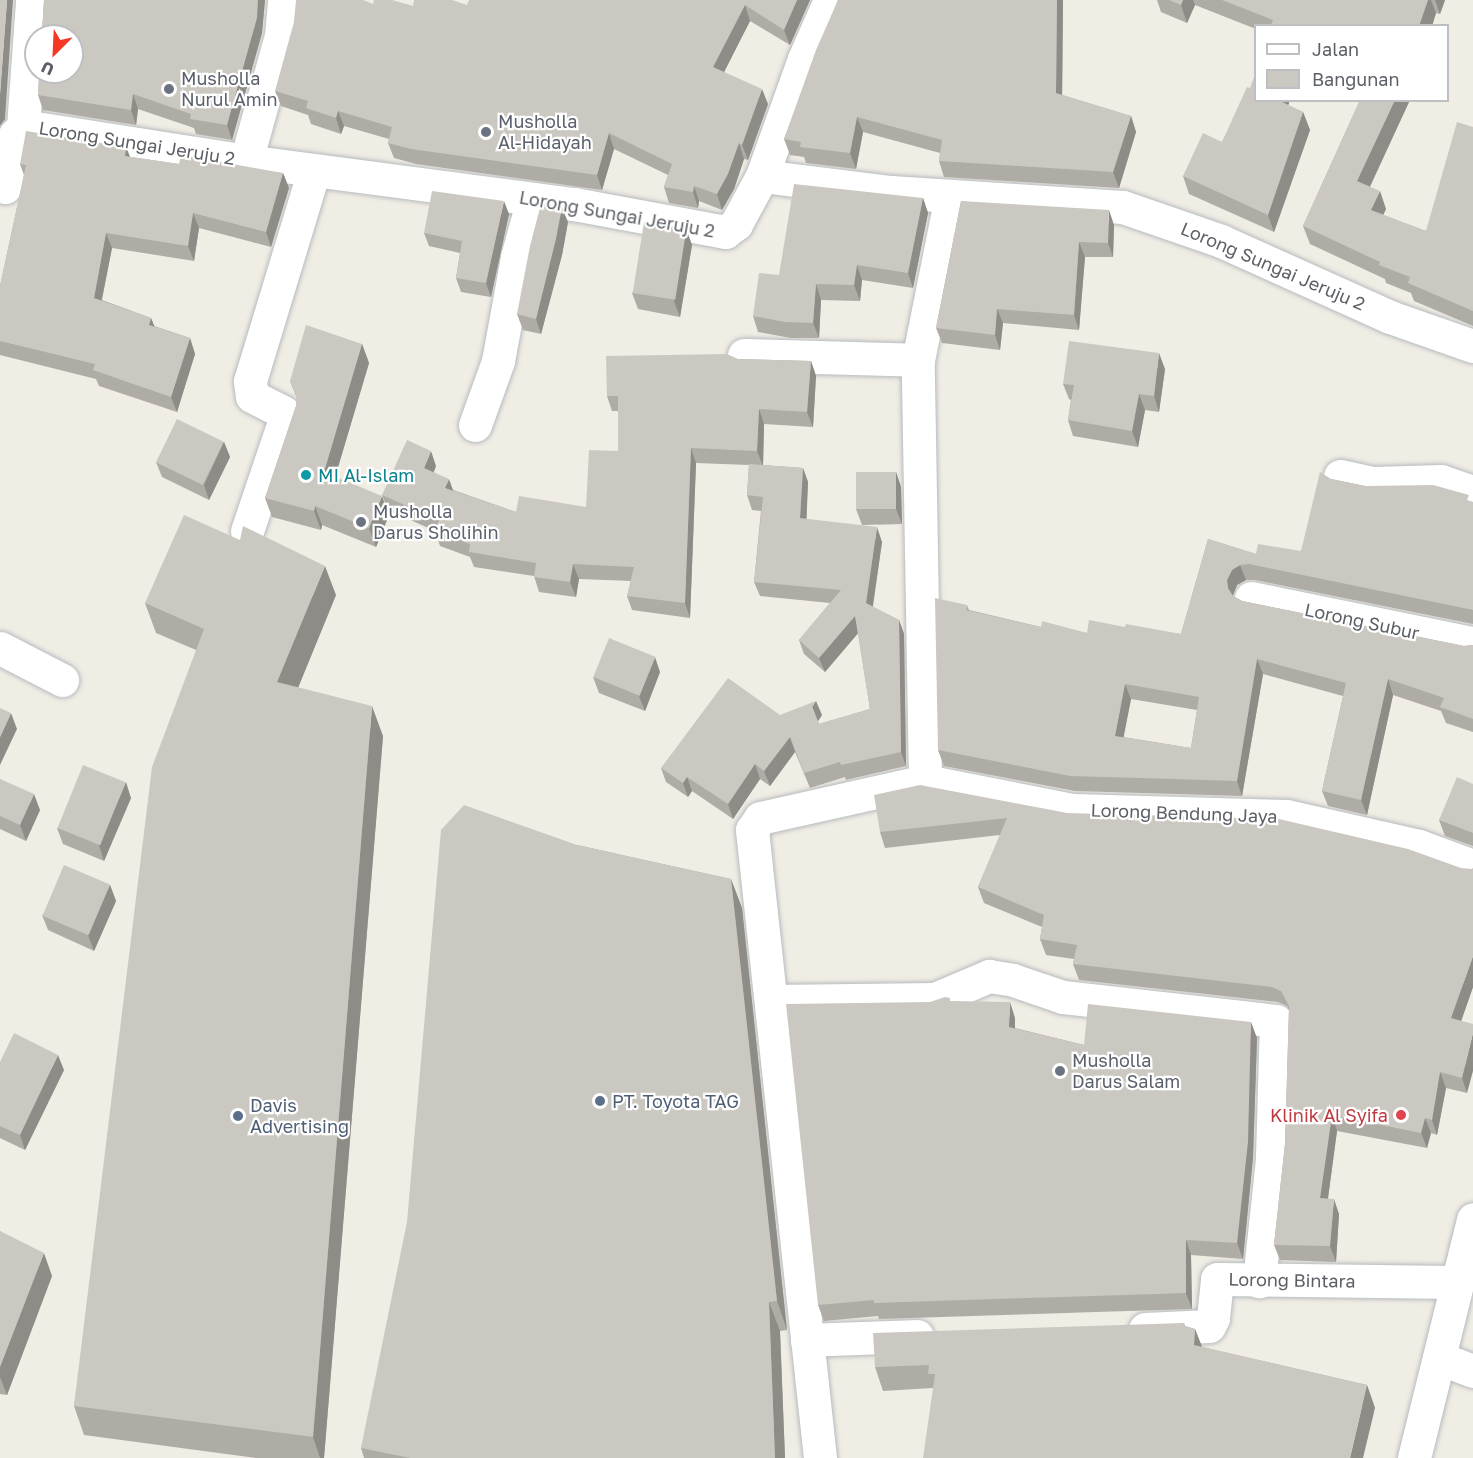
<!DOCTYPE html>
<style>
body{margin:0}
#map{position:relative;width:1473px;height:1458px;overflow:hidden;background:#f0ede4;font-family:"Golos Text",sans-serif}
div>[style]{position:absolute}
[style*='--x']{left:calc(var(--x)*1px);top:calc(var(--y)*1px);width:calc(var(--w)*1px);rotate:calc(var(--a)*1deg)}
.roads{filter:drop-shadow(0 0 2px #b7babf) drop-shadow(0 0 2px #b7babf)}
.minor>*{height:33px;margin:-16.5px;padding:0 16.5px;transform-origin:16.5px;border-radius:16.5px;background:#fff}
.wall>*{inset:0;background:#afaca6}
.shaded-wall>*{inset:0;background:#8e8c87}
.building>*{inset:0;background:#cbc8c1;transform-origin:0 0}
.dots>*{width:16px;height:16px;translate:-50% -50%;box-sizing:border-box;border:3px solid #fff;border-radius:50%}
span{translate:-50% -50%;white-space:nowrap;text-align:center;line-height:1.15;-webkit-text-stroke:4.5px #fff;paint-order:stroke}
.worship-label{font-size:18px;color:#5b616d}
.left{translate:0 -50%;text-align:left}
.street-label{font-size:18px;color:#5c6066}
.culture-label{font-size:18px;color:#0d838f}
.service-label{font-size:18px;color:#4e5e75}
.health-label{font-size:18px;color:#be3a42}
.right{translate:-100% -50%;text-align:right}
.legend{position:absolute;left:1254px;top:24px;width:195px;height:78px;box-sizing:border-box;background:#fff;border:2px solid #bebfc2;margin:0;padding:8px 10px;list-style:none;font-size:18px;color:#5c6066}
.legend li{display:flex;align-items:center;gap:12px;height:30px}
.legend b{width:30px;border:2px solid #bebfc2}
.north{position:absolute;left:24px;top:24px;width:60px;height:60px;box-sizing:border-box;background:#fff;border:2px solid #bebfc2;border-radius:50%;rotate:204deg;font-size:16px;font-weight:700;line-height:24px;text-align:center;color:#5c6066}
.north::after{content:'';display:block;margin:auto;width:21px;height:27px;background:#f53825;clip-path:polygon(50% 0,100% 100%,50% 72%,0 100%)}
</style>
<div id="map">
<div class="roads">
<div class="minor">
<i style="--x:23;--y:127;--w:127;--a:-85.9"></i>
<i style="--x:246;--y:161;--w:130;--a:-74.4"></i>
<i style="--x:281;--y:36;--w:36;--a:-85"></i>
<i style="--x:762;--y:176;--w:130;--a:7.1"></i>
<i style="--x:891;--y:192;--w:232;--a:3.7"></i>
<i style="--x:1123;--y:207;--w:104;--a:19.1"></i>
<i style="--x:1221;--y:241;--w:185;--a:24.2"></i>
<i style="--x:1390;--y:317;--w:88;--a:19.3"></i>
<i style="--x:5;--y:187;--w:53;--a:-79.1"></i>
<i style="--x:15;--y:135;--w:11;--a:-45"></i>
<i style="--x:23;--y:127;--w:7;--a:0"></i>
<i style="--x:30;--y:127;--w:219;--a:8.9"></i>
<i style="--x:246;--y:161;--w:331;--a:7.5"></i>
<i style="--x:574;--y:204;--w:154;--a:10.5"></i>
<i style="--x:725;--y:232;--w:14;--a:-36"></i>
<i style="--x:736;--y:224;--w:55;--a:-61.6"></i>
<i style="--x:762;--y:176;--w:124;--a:-70.3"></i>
<i style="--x:804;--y:59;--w:64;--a:-66.2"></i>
<i style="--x:744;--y:355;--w:174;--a:1.6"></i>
<i style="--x:475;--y:425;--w:68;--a:-70.2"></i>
<i style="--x:498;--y:361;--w:106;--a:-79.6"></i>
<i style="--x:517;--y:257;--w:60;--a:-74.6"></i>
<i style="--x:1340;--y:476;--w:35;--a:12"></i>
<i style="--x:1374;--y:483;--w:67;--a:-1.7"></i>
<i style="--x:1441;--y:481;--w:34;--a:19"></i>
<i style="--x:247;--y:531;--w:118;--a:-71.3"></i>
<i style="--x:285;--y:419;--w:7;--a:-106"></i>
<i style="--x:283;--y:412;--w:35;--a:-153"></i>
<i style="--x:252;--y:396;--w:15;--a:-98"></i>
<i style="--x:250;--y:381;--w:220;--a:-73.1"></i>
<i style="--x:1251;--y:598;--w:227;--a:11.5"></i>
<i style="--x:0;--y:648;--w:70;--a:27.3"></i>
<i style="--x:925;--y:781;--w:421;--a:-91"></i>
<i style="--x:918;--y:360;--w:167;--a:-78.6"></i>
<i style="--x:771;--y:1001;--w:164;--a:-0.7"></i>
<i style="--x:935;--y:999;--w:59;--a:-23.1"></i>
<i style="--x:989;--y:976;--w:24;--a:9"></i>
<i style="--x:1013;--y:980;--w:53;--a:18.8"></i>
<i style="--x:1063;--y:997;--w:214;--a:6.4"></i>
<i style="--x:1276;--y:1021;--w:138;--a:91.7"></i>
<i style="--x:1272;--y:1159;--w:123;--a:96.1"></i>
<i style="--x:1145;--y:1329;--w:64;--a:-2.7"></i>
<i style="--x:1209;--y:1326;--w:9;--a:-63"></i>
<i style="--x:1213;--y:1318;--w:39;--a:-84"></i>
<i style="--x:1217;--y:1279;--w:241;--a:0.7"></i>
<i style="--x:807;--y:1340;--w:110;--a:-2.1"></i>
<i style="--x:1439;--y:1358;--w:36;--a:21"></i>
<i style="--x:820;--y:1458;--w:632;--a:-96.18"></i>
<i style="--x:752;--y:830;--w:14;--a:-56"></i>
<i style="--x:760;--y:818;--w:169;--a:-12.6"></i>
<i style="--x:925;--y:781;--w:151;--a:11.1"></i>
<i style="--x:1073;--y:810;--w:214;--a:1.6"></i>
<i style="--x:1287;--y:816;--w:135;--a:12.8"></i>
<i style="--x:1419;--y:846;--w:58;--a:20.3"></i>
<i style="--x:1414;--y:1458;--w:246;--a:-76.1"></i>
</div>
</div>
<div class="wall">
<i style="clip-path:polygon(44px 0,265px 0,262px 33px,232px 140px,196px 134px,194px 128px,138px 109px,136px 125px,43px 110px,38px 95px)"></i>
<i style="clip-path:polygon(810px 0,790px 45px,750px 21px,724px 72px,768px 104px,748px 160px,744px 159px,734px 189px,722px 210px,699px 201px,698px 208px,669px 203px,664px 187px,668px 175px,614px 149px,602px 190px,416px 164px,394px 158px,388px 143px,389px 139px,344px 126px,341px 134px,311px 124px,308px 115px,281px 106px,275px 91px,373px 4px,413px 6px)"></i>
<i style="clip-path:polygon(838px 0,1063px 0,1062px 95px,1131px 116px,1136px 132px,1119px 188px,944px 177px,939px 161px,940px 153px,863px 132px,856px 169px,806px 163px,804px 157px,790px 155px,784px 139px)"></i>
<i style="clip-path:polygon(1157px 0,1445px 0,1440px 14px,1436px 13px,1432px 26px,1256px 26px,1256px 29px,1195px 5px,1187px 23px,1161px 12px)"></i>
<i style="clip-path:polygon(1250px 88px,1303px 112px,1310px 130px,1274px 232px,1189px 194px,1183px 176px,1222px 142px)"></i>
<i style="clip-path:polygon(1360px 100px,1408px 100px,1409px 102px,1370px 187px,1386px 209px,1383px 215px,1426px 231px,1473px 127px,1473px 326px,1414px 301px,1411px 293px,1386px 283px,1385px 279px,1310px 244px,1303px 226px)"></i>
<i style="clip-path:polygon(126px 147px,130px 157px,179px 164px,283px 173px,289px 188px,271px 247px,199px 228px,194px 261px,112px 248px,102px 300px,151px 318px,154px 326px,190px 338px,195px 354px,177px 412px,99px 386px,96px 379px,0 355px,0 286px,24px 175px,20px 164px)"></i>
<i style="clip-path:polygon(923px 198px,928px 213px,913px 288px,862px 280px,860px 301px,821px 300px,819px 338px,791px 338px,758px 332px,753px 316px)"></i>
<i style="clip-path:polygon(961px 201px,1114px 225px,1113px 257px,1085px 257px,1079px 330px,1003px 323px,1000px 350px,942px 343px,936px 328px)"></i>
<i style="clip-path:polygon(509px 214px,491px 297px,461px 292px,456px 278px,460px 253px,429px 246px,424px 233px)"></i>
<i style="clip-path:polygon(568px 222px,562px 255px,541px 334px,523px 330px,517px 314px)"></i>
<i style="clip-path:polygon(686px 229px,692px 245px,680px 317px,638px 309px,632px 293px)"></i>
<i style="clip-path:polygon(362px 344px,369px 363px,335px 477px,389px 515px,376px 547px,322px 525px,321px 530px,272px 517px,265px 498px,296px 406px,296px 396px,290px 381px)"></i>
<i style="clip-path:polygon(738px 359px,811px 361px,816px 376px,813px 427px,764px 424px,763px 465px,803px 468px,808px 482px,806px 519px,882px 542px,873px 607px,899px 620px,904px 634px,906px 766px,846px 780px,845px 777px,810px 788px,795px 752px,770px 786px,760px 779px,733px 819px,692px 791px,688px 797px,666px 782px,661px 768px,780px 715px,822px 715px,818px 721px,819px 724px,870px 709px,858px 633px,825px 672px,804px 654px,799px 640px,830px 603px,760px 596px,754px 582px,761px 511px,752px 510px,747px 495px,749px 465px,696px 463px,690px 618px,632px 610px,627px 596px,631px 581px,579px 579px,576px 597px,539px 592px,534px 576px,474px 567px,470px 557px,440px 546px,435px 531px,388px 510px,382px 495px,436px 466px,434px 472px,453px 490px,516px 512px,586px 507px,618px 451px,618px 411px,612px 411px,607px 396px)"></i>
<i style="clip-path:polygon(1165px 369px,1159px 412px,1145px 410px,1138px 447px,1073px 436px,1068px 420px,1071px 400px,1069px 399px,1063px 384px)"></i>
<i style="clip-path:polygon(224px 442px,230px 457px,209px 500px,162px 477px,156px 462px)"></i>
<i style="clip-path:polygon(896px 472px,901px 487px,902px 524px,862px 525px,856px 509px)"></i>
<i style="clip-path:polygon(evenodd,1331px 479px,1365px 486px,1473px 502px,1473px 624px,1255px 580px,1246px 580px,1237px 585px,1233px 595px,1233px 596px,1242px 601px,1464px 646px,1473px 645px,1473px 732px,1446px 723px,1441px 711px,1393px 695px,1367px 815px,1328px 806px,1322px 791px,1343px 696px,1263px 674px,1242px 796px,1075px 791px,944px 766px,938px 750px,967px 605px,969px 610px,1041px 627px,1087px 633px,1125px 627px,1181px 634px,1208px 539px,1256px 554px,1301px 551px,1331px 479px,1131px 699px,1197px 710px,1191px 748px,1123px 737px,1131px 699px)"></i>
<i style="clip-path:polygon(336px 595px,298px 688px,383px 736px,324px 1458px,256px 1458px,84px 1435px,74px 1406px,196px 650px,156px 633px,145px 603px)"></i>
<i style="clip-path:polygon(660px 672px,645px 711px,599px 693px,593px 677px)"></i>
<i style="clip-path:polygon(0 779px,40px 810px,26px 841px,0 829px)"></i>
<i style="clip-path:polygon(1473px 784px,1473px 846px,1445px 836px,1439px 820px)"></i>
<i style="clip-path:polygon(920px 785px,1473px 987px,1461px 1021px,1467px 1093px,1446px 1088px,1437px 1135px,1431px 1133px,1427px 1148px,1337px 1131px,1328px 1198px,1339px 1214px,1336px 1262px,1280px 1260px,1274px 1245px,1285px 1144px,1289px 1010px,1287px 1006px,1278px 1002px,1079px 980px,1073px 964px,1074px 959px,1046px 955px,1040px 939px,1042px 927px,984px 903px,978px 887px,1000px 835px,885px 848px,880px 832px)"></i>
<i style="clip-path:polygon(131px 798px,104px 861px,63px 844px,57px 828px)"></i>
<i style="clip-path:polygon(577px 845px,731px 879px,742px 908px,787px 1330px,780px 1331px,785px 1458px,364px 1458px,361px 1448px)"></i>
<i style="clip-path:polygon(110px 885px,116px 901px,94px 951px,48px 930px,42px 915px)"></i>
<i style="clip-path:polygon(952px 1001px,1015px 1018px,1015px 1028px,1084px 1045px,1257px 1038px,1253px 1158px,1243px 1259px,1191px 1255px,1192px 1309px,879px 1319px,878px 1316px,824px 1321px,818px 1305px,930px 1002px)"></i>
<i style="clip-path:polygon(0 1062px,64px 1070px,25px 1150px,0 1138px)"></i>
<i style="clip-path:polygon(0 1231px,52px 1276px,7px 1395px,0 1394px)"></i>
<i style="clip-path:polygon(1184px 1323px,1185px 1326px,1195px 1329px,1202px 1347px,1367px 1385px,1375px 1408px,933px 1388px,883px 1391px,875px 1367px)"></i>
</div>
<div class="shaded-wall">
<i style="clip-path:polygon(7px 0,13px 0,5px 119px,0 126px,0 94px)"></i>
<i style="clip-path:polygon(258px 0,265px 0,262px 33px,232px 140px,227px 125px)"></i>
<i style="clip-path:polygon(797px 0,810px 0,790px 45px,784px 30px)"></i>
<i style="clip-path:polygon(1057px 0,1063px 0,1062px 109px,1056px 93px)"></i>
<i style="clip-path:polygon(1183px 0,1193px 0,1195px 5px,1187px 23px,1181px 5px)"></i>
<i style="clip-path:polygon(1428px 0,1431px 0,1436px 13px,1432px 26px,1419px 26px)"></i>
<i style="clip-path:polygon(1435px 0,1445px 0,1440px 14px)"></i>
<i style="clip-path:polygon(745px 5px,750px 21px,719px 82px,713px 67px)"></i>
<i style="clip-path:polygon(762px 89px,768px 104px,748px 160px,742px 145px)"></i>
<i style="clip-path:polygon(133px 94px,138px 109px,136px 125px,131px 110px)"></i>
<i style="clip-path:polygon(1278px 100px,1290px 100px,1284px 118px)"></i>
<i style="clip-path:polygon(1395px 100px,1408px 100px,1409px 102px,1364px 199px,1357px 181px)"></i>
<i style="clip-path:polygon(338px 111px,344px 126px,341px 134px,336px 118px)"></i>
<i style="clip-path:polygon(1303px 112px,1310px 130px,1274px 232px,1268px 215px)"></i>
<i style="clip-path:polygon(1131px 116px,1136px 132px,1119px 188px,1113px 172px)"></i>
<i style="clip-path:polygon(857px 117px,863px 132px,856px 169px,850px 153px)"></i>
<i style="clip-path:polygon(609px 133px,614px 149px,602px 190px,597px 175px)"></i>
<i style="clip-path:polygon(739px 143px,744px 159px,734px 189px,722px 210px,717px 194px)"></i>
<i style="clip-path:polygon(126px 147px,132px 162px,125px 156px)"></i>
<i style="clip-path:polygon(283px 173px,289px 188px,271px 247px,266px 232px)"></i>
<i style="clip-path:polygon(694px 186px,699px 201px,698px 208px,693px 192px)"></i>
<i style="clip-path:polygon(1380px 191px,1386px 209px,1377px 228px,1371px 210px)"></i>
<i style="clip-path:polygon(923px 198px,928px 213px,913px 288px,908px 273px)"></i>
<i style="clip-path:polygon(504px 201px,509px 214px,491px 297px,486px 283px)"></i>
<i style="clip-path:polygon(562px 207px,568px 222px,562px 255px,541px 334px,536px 319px)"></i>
<i style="clip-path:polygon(1109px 210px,1114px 225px,1113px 257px,1108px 243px)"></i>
<i style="clip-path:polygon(193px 213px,199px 228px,194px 261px,188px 246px)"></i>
<i style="clip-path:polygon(686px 229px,692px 245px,680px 317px,674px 301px)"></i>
<i style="clip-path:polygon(106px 233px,112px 248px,99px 313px,94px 298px)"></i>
<i style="clip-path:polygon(1079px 242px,1085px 257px,1079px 330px,1074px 315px)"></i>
<i style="clip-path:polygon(857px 265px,862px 280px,860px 301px,854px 285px)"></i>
<i style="clip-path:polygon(816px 284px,821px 300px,819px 338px,813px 323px)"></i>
<i style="clip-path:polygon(997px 309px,1003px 323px,1000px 350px,995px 335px)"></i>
<i style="clip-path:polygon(151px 318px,157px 333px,149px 325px)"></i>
<i style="clip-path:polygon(190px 338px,195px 354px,177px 412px,171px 397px)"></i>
<i style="clip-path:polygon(362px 344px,369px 363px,331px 491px,324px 472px)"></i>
<i style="clip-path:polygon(1159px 353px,1165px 369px,1159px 412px,1154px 396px)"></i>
<i style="clip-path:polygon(811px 361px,816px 376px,813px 427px,807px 412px)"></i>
<i style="clip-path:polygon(1139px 394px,1145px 410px,1138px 447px,1132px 431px)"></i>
<i style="clip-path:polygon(759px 409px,764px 424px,763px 466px,757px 451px)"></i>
<i style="clip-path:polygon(224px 442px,230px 457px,209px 500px,204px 485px)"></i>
<i style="clip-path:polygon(691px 448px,696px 463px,690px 618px,685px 603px)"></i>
<i style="clip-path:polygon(431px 451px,436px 466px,429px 482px,424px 468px)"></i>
<i style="clip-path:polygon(803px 468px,808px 482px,806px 533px,800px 518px)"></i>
<i style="clip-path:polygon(896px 472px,901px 487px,902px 524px,896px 509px)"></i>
<i style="clip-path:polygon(449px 479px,454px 493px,445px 488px)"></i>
<i style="clip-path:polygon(382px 496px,389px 515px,376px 547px,369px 528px)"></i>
<i style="clip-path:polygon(315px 506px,322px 525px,321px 530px,314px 511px)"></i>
<i style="clip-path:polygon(877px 527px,882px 542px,871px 617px,866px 603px)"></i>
<i style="clip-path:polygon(573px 564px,579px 579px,576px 597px,570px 582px)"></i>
<i style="clip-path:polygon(1240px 565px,1246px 580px,1237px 585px,1233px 595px,1233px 603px,1228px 588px,1227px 580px,1232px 570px)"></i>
<i style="clip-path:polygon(325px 566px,336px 595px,288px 712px,277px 682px)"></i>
<i style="clip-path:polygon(855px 616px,860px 631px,825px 672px,819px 658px)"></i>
<i style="clip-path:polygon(899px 620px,904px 634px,906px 766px,901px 752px)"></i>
<i style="clip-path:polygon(655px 657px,660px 672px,645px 711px,639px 696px)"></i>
<i style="clip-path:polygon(1257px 659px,1263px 674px,1242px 796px,1237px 781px)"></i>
<i style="clip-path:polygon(1388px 679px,1393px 695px,1367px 815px,1361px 800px)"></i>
<i style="clip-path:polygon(1125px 684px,1131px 699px,1121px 751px,1115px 736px)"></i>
<i style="clip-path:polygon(816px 701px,822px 715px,818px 721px,812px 707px)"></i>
<i style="clip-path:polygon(372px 706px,383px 736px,324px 1458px,320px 1458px,313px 1437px)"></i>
<i style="clip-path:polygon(11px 713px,17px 729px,0 765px,0 737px)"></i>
<i style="clip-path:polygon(790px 737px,795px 752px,770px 786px,764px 771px)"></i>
<i style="clip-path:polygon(755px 764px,760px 779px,733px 819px,728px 804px)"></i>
<i style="clip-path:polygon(687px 777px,692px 791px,688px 797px,683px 783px)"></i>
<i style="clip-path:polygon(126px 782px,131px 798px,104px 861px,99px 845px)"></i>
<i style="clip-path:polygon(34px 794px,40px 810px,26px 841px,20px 825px)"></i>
<i style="clip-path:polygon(731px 879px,742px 908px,787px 1330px,777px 1301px)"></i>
<i style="clip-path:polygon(110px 885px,116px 901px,94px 951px,88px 935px)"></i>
<i style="clip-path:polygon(1473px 956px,1473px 987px,1457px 1033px,1451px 1018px)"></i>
<i style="clip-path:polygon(1010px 1002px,1015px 1018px,1015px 1042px,1009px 1027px)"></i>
<i style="clip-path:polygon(1251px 1022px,1257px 1038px,1253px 1158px,1243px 1259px,1237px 1243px)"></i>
<i style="clip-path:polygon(1473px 1033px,1473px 1071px,1467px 1093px,1462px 1078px)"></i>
<i style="clip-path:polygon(58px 1055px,64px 1070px,25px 1150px,20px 1135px)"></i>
<i style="clip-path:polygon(1440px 1072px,1446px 1088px,1437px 1135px,1432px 1120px)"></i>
<i style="clip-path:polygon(1332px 1115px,1337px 1131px,1326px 1213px,1320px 1198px)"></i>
<i style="clip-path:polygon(1425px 1118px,1431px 1133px,1427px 1148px,1421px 1133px)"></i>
<i style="clip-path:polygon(1334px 1199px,1339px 1214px,1336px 1262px,1330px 1246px)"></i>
<i style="clip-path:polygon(1186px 1240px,1191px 1255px,1192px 1309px,1186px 1293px)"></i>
<i style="clip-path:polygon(44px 1253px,52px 1276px,7px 1395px,0 1377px,0 1367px)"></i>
<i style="clip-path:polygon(769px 1302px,780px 1331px,785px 1458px,775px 1458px)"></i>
<i style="clip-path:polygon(1195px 1329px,1204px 1352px,1194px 1345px)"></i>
<i style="clip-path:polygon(1367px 1385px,1375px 1408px,1363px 1458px,1350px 1458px)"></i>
</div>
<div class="building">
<i style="clip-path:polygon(0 0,7px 0,0 94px)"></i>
<i style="clip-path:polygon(44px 0,258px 0,257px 18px,227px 125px,190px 119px,191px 114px,133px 94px,131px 110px,38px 95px,39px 72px,72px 72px,72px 36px,42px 36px)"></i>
<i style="clip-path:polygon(296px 0,363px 0,373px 4px,374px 0,392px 0,413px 6px,414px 0,452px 0,467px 5px,469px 0,797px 0,784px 30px,745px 5px,713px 67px,762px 89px,742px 145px,739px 143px,728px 174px,717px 194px,694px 186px,693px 192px,664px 187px,672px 164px,609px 133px,597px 175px,411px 149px,388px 143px,392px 127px,338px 111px,336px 118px,306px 108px,308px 101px,275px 91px,294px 22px)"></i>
<i style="clip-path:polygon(838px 0,1057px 0,1056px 93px,1131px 116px,1113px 172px,939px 161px,942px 140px,857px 117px,850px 153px,800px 147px,801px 142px,784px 139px,816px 50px)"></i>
<i style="clip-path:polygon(1169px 0,1183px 0,1181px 5px)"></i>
<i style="clip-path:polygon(1222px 0,1428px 0,1419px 26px,1271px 26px,1273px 20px)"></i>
<i style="clip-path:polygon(1256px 72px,1256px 100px,1278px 100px,1303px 112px,1268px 215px,1183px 176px,1203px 133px,1222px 142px,1247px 87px,1250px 88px)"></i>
<i style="clip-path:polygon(1360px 100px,1395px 100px,1357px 181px,1380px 191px,1371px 210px,1426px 231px,1457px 122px,1473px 127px,1473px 311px,1408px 283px,1410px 277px,1379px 265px,1380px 262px,1303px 226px)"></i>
<i style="clip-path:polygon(26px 131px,126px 147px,125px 156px,179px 164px,181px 155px,283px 173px,266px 232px,193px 213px,188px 246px,106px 233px,94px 298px,151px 318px,149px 325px,190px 338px,171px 397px,93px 370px,95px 364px,0 341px,0 286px,26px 165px,20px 164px)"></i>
<i style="clip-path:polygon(794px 184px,923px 198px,908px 273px,857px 265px,854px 285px,816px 284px,813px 323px,785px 322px,753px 316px,759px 273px,779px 275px)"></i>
<i style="clip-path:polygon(432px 191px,504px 201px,486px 283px,456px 278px,462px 241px,424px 233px)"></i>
<i style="clip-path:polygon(961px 201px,1109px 210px,1108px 243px,1079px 242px,1074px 315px,997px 309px,995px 335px,936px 328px)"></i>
<i style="clip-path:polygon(541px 204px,562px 207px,556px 239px,536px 319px,517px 314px,530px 246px)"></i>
<i style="left:644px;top:222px;width:43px;height:72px;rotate:9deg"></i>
<i style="clip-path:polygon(306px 325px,362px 344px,324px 472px,382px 496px,369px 528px,315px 506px,314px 511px,265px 498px,296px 406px,296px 395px,290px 381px)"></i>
<i style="clip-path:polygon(1069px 341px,1159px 353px,1154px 396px,1139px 394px,1132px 431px,1068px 420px,1074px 385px,1063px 384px)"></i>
<i style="clip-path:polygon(727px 354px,738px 359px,811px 361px,807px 412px,759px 409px,757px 451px,691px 448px,685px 603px,627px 596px,634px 567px,573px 564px,570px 582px,534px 577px,536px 563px,469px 552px,470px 544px,435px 531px,439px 520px,382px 495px,407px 440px,431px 451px,424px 468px,449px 479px,445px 488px,516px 512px,519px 496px,586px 507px,589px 450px,618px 451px,618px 396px,607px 396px,606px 356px)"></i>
<i style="left:177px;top:419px;width:52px;height:48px;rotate:26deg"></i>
<i style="clip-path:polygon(749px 464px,803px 468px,800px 518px,877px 527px,866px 603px,899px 620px,901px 752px,841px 765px,840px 762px,804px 773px,790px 737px,764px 771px,755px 764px,728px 804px,687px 777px,683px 783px,661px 768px,728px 678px,780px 715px,816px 701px,812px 707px,819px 724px,870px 709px,855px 616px,819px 658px,799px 640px,841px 590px,754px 582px,763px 497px,747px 495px)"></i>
<i style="left:856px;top:472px;width:40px;height:37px"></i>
<i style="clip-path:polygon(evenodd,1320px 472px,1331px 479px,1365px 486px,1433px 485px,1469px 495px,1467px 500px,1473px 502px,1473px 610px,1249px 564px,1240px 565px,1232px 570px,1227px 580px,1228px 588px,1233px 596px,1242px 601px,1464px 646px,1473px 645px,1473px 719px,1440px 707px,1444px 698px,1388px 679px,1361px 800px,1322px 791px,1346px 683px,1257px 659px,1237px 781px,1070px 776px,938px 750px,935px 598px,967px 605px,966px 610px,1041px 627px,1042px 621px,1087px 633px,1089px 620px,1125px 627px,1126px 624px,1181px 634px,1208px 539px,1256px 554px,1258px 544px,1301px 551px,1320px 472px,1125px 684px,1199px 697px,1191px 748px,1115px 736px,1125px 684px)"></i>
<i style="clip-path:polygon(184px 515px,240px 540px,243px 526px,325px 566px,277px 682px,372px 706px,313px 1437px,74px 1406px,152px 767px,204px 629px,145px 603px)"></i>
<i style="left:609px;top:638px;width:50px;height:42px;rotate:22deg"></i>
<i style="clip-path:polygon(0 708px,11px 713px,0 737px)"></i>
<i style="left:83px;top:765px;width:46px;height:68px;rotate:22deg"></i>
<i style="clip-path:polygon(1457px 777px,1473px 784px,1473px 833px,1439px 820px)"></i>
<i style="clip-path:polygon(0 779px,34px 794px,20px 825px,0 816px)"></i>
<i style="clip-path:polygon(920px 785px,1067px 813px,1279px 819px,1408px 849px,1461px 868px,1471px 869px,1473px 868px,1473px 956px,1451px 1018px,1473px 1024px,1473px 1033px,1462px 1078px,1440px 1072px,1432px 1120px,1425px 1118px,1421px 1133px,1332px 1115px,1320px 1198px,1334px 1199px,1330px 1246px,1274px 1245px,1285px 1144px,1289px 1006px,1281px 991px,1272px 987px,1073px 964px,1077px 945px,1040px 939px,1044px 915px,978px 887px,1007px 818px,880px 832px,874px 795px)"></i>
<i style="clip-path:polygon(464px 805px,577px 845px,731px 879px,777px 1301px,769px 1302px,775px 1458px,410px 1458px,361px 1448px,407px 1222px,441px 830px)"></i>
<i style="left:64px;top:865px;width:50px;height:55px;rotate:23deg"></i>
<i style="clip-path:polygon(945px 997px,950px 998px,950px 1001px,1010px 1002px,1009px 1027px,1084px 1045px,1088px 1004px,1251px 1022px,1248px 1142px,1237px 1243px,1186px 1240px,1186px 1293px,874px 1303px,874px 1300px,818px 1305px,786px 1004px,930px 1002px)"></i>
<i style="clip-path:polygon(14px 1033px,58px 1055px,20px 1135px,0 1126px,0 1062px)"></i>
<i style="clip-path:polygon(0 1231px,44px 1253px,0 1367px)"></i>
<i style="clip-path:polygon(1184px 1323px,1184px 1326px,1195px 1329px,1194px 1345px,1367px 1385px,1350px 1458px,923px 1458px,935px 1374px,928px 1374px,929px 1365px,875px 1367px,873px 1333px)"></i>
</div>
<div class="dots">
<i style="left:169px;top:89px;background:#6b7280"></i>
<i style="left:486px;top:132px;background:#6b7280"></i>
<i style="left:306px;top:475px;background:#0f9aa8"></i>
<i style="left:361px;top:522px;background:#6b7280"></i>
<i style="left:1060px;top:1071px;background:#6b7280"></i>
<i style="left:600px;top:1101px;background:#5c6f8a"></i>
<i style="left:1401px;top:1115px;background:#e0444e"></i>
<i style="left:238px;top:1116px;background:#5c6f8a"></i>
</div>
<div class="worship-label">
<span class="left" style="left:181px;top:89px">Musholla<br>Nurul Amin</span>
<span class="left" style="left:498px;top:132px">Musholla<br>Al-Hidayah</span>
<span class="left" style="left:373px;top:522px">Musholla<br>Darus Sholihin</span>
<span class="left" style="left:1072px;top:1071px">Musholla<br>Darus Salam</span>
</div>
<div class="street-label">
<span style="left:137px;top:143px;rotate:9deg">Lorong Sungai Jeruju 2</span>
<span style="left:617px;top:214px;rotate:10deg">Lorong Sungai Jeruju 2</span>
<span style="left:1273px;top:266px;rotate:23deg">Lorong Sungai Jeruju 2</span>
<span style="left:1362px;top:621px;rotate:12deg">Lorong Subur</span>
<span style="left:1184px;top:813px;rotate:2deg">Lorong Bendung Jaya</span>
<span style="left:1292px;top:1280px;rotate:1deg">Lorong Bintara</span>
</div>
<div class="culture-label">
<span class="left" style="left:318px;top:475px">MI Al-Islam</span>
</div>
<div class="service-label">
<span class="left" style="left:612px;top:1101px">PT. Toyota TAG</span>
<span class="left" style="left:250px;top:1116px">Davis<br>Advertising</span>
</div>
<div class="health-label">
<span class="right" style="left:1388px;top:1115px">Klinik Al Syifa</span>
</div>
<ul class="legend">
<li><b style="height:8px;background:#fff"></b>Jalan</li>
<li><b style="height:16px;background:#cbc8c1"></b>Bangunan</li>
</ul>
<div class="north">U</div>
</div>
